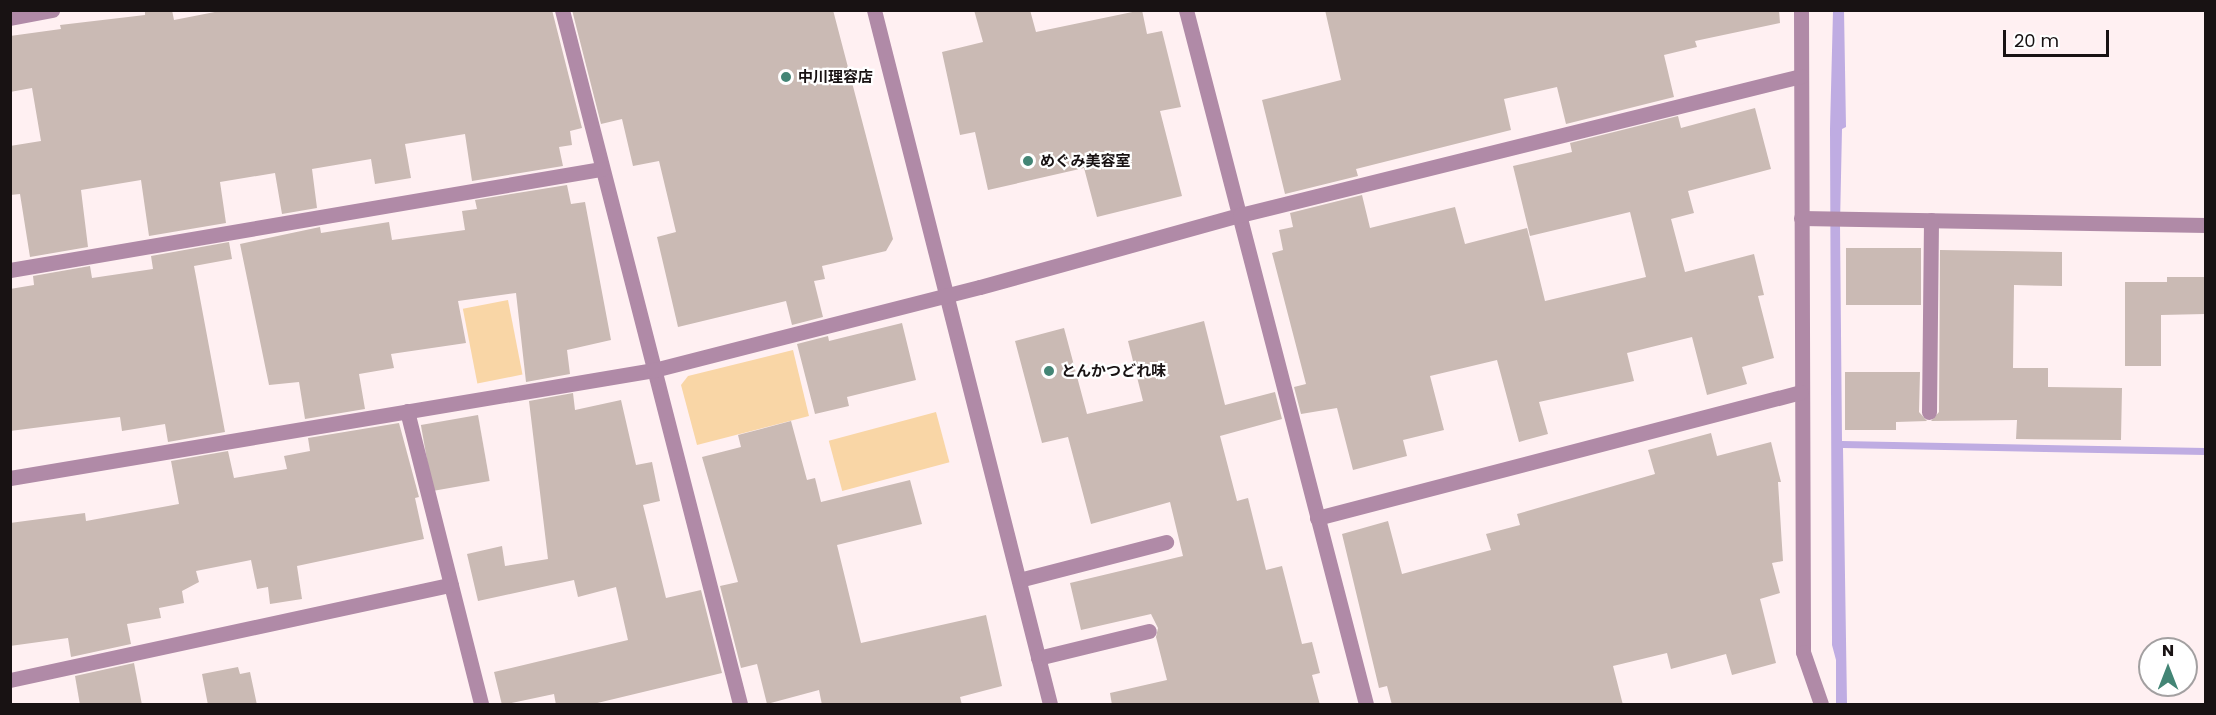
<!DOCTYPE html>
<meta charset="utf-8">
<style>
body{margin:0}
#map{position:relative;width:2216px;height:715px;overflow:hidden;background:#fff0f2;font-family:Poppins,"Noto Sans JP",sans-serif}
div>[style]{position:absolute}
[style*='--x']{left:calc(var(--x)*1px);top:calc(var(--y)*1px);width:calc(var(--w)*1px);rotate:calc(var(--a)*1deg)}
.green>*{inset:0;background:#f9d6a6;transform-origin:0 0}
.water>*{inset:0;background:#bface2}
.building>*{inset:0;background:#cabab4;transform-origin:0 0}
.minor>*{height:15px;margin:-7.5px;padding:0 7.5px;transform-origin:7.5px;border-radius:7.5px;background:#b08aa7}
.dots>*{width:16px;height:16px;translate:-50% -50%;box-sizing:border-box;border:3px solid #fff;border-radius:50%}
span{translate:-50% -50%;white-space:nowrap;text-align:center;line-height:1.15;-webkit-text-stroke:4.5px #fff;paint-order:stroke}
.poi-label{font-size:15px;color:#181213;font-weight:700}
.left{translate:0 -50%;text-align:left}
.frame{position:absolute;inset:0;border:12px solid #181213;pointer-events:none}
.north{position:absolute;left:2138px;top:637px;width:60px;height:60px;box-sizing:border-box;background:#fff;border:2px solid #a3a0a1;border-radius:50%;rotate:0deg;font-size:16px;font-weight:700;line-height:24px;text-align:center;color:#181213}
.north::after{content:'';display:block;margin:auto;width:21px;height:27px;background:#438575;clip-path:polygon(50% 0,100% 100%,50% 72%,0 100%)}
.scale{position:absolute;left:2003px;top:30px;width:106px;height:27px;box-sizing:border-box;border:3px solid #181213;border-top:0;padding-left:8px;font-size:18px;line-height:21px;white-space:nowrap;color:#181213;-webkit-text-stroke:4px #fff;paint-order:stroke}
</style>
<div id="map">
<div class="green">
<i style="left:508px;top:300px;width:76px;height:46px;rotate:79deg"></i>
<i style="clip-path:polygon(793px 350px,809px 416px,697px 445px,681px 385px,688px 376px)"></i>
<i style="left:936px;top:412px;width:52px;height:111px;rotate:75deg"></i>
</div>
<div class="water">
<i style="clip-path:polygon(1844px 10px,1846px 127px,1842px 129px,1840px 224px,1842px 441px,2205px 448px,2205px 455px,1843px 448px,1847px 704px,1836px 704px,1836px 660px,1832px 645px,1830px 129px,1833px 11px)"></i>
</div>
<div class="building">
<i style="clip-path:polygon(145px 10px,172px 10px,174px 20px,225px 10px,552px 10px,582px 128px,570px 131px,572px 145px,559px 147px,563px 166px,472px 181px,465px 134px,405px 144px,411px 178px,375px 184px,371px 159px,312px 169px,317px 208px,282px 214px,275px 173px,220px 182px,226px 223px,149px 236px,141px 180px,81px 190px,88px 247px,30px 257px,20px 194px,10px 195px,10px 146px,41px 141px,32px 88px,10px 92px,10px 36px,61px 29px,60px 25px,145px 15px)"></i>
<i style="clip-path:polygon(572px 10px,833px 10px,893px 239px,886px 251px,822px 266px,825px 279px,814px 281px,823px 317px,792px 325px,786px 301px,678px 327px,657px 237px,676px 232px,659px 161px,633px 166px,622px 119px,601px 124px)"></i>
<i style="clip-path:polygon(974px 10px,1030px 10px,1036px 32px,1142px 10px,1147px 34px,1162px 31px,1181px 107px,1160px 111px,1182px 196px,1097px 217px,1084px 168px,988px 190px,975px 132px,960px 135px,942px 52px,983px 42px)"></i>
<i style="clip-path:polygon(1325px 10px,1779px 10px,1780px 23px,1695px 41px,1697px 47px,1664px 55px,1674px 97px,1566px 124px,1557px 87px,1504px 99px,1511px 130px,1356px 169px,1358px 176px,1285px 194px,1262px 100px,1341px 80px)"></i>
<i style="clip-path:polygon(1755px 108px,1771px 169px,1688px 191px,1694px 213px,1671px 219px,1685px 272px,1754px 254px,1764px 295px,1758px 296px,1774px 358px,1742px 367px,1747px 384px,1707px 395px,1692px 337px,1627px 353px,1634px 381px,1539px 402px,1548px 434px,1519px 442px,1497px 360px,1430px 376px,1444px 430px,1403px 440px,1407px 456px,1353px 470px,1337px 408px,1301px 414px,1294px 387px,1306px 384px,1272px 253px,1283px 250px,1279px 230px,1293px 227px,1290px 213px,1362px 195px,1370px 228px,1455px 207px,1465px 244px,1527px 228px,1545px 301px,1646px 277px,1630px 212px,1530px 236px,1513px 166px,1572px 152px,1570px 143px,1678px 116px,1681px 128px)"></i>
<i style="clip-path:polygon(567px 185px,571px 204px,585px 202px,611px 340px,567px 350px,570px 374px,526px 382px,516px 293px,458px 301px,466px 343px,391px 354px,394px 368px,359px 374px,365px 409px,305px 419px,299px 382px,269px 385px,240px 244px,320px 227px,321px 233px,389px 222px,392px 240px,465px 230px,462px 211px,477px 209px,475px 200px)"></i>
<i style="clip-path:polygon(229px 242px,232px 259px,194px 266px,225px 432px,168px 442px,165px 424px,122px 431px,120px 417px,10px 431px,10px 289px,34px 285px,33px 276px,90px 266px,92px 278px,153px 269px,151px 256px)"></i>
<i style="left:1846px;top:248px;width:75px;height:57px"></i>
<i style="clip-path:polygon(1940px 250px,2062px 252px,2062px 286px,2014px 285px,2013px 368px,2048px 368px,2048px 387px,2122px 388px,2121px 440px,2016px 439px,2017px 420px,1931px 421px,1939px 412px)"></i>
<i style="clip-path:polygon(2167px 277px,2205px 277px,2205px 314px,2161px 315px,2161px 366px,2125px 366px,2125px 282px,2167px 282px)"></i>
<i style="clip-path:polygon(1204px 321px,1225px 405px,1275px 392px,1282px 419px,1220px 436px,1237px 501px,1248px 498px,1266px 570px,1282px 566px,1302px 644px,1312px 642px,1320px 673px,1312px 675px,1320px 705px,1112px 705px,1110px 693px,1167px 680px,1156px 637px,1158px 628px,1151px 614px,1081px 630px,1070px 583px,1183px 556px,1170px 502px,1091px 524px,1068px 437px,1042px 443px,1015px 341px,1064px 328px,1087px 414px,1143px 401px,1128px 341px)"></i>
<i style="clip-path:polygon(902px 323px,916px 380px,847px 397px,849px 406px,815px 414px,797px 344px,828px 336px,829px 341px)"></i>
<i style="clip-path:polygon(1845px 372px,1920px 372px,1919px 412px,1927px 421px,1896px 422px,1896px 430px,1845px 430px)"></i>
<i style="clip-path:polygon(573px 393px,575px 410px,621px 400px,636px 465px,652px 462px,660px 501px,643px 505px,666px 598px,701px 590px,722px 673px,589px 705px,556px 705px,554px 694px,502px 705px,494px 672px,628px 640px,616px 587px,578px 597px,574px 580px,478px 601px,467px 554px,502px 546px,505px 566px,548px 559px,529px 401px)"></i>
<i style="left:478px;top:415px;width:67px;height:58px;rotate:80deg"></i>
<i style="clip-path:polygon(791px 421px,807px 480px,815px 478px,821px 502px,910px 480px,922px 524px,837px 545px,861px 643px,986px 615px,1002px 686px,960px 697px,962px 705px,822px 705px,819px 690px,767px 704px,757px 664px,741px 668px,720px 586px,738px 582px,702px 457px,741px 447px,738px 435px)"></i>
<i style="clip-path:polygon(399px 423px,419px 497px,415px 498px,424px 539px,297px 566px,302px 599px,270px 604px,268px 587px,257px 589px,251px 560px,196px 571px,199px 582px,182px 591px,184px 603px,159px 608px,161px 618px,127px 624px,131px 644px,71px 657px,68px 638px,10px 646px,10px 523px,85px 513px,86px 521px,179px 504px,171px 461px,228px 451px,234px 478px,287px 469px,284px 456px,310px 451px,308px 438px)"></i>
<i style="clip-path:polygon(1711px 433px,1717px 456px,1771px 442px,1781px 482px,1778px 482px,1783px 561px,1772px 563px,1780px 593px,1760px 599px,1776px 663px,1732px 675px,1726px 654px,1671px 669px,1667px 653px,1613px 666px,1623px 705px,1392px 705px,1387px 686px,1379px 688px,1342px 534px,1388px 521px,1402px 574px,1491px 550px,1486px 534px,1520px 525px,1517px 514px,1655px 474px,1648px 450px)"></i>
<i style="clip-path:polygon(134px 663px,142px 705px,80px 705px,75px 676px)"></i>
<i style="clip-path:polygon(238px 667px,240px 674px,250px 672px,257px 705px,208px 705px,202px 674px)"></i>
</div>
<div class="minor">
<i style="--x:562;--y:10;--w:716;--a:75.61"></i>
<i style="--x:874;--y:10;--w:716;--a:75.77"></i>
<i style="--x:1186;--y:10;--w:717;--a:75.46"></i>
<i style="--x:1801;--y:10;--w:642;--a:89.82"></i>
<i style="--x:1803;--y:652;--w:55;--a:70.9"></i>
<i style="--x:10;--y:18;--w:43;--a:-10.8"></i>
<i style="--x:1801;--y:218;--w:405;--a:1"></i>
<i style="--x:10;--y:270;--w:600;--a:-9.7"></i>
<i style="--x:407;--y:411;--w:302;--a:75.8"></i>
<i style="--x:1929;--y:412;--w:192;--a:-89.4"></i>
<i style="--x:10;--y:478;--w:653;--a:-9.52"></i>
<i style="--x:654;--y:370;--w:336;--a:-14.3"></i>
<i style="--x:980;--y:287;--w:270;--a:-15.5"></i>
<i style="--x:1240;--y:215;--w:578;--a:-13.92"></i>
<i style="--x:1317;--y:518;--w:500;--a:-14.59"></i>
<i style="--x:1019;--y:580;--w:152;--a:-14.5"></i>
<i style="--x:1038;--y:658;--w:114;--a:-13.7"></i>
<i style="--x:10;--y:680;--w:451;--a:-12.2"></i>
</div>
<div class="dots">
<i style="left:786px;top:77px;background:#438575"></i>
<i style="left:1028px;top:161px;background:#438575"></i>
<i style="left:1049px;top:371px;background:#438575"></i>
</div>
<div class="poi-label">
<span class="left" style="left:798px;top:77px">中川理容店</span>
<span class="left" style="left:1040px;top:161px">めぐみ美容室</span>
<span class="left" style="left:1061px;top:371px">とんかつどれ味</span>
</div>
<div class="frame"></div>
<div class="north">N</div>
<div class="scale">20 m</div>
</div>
